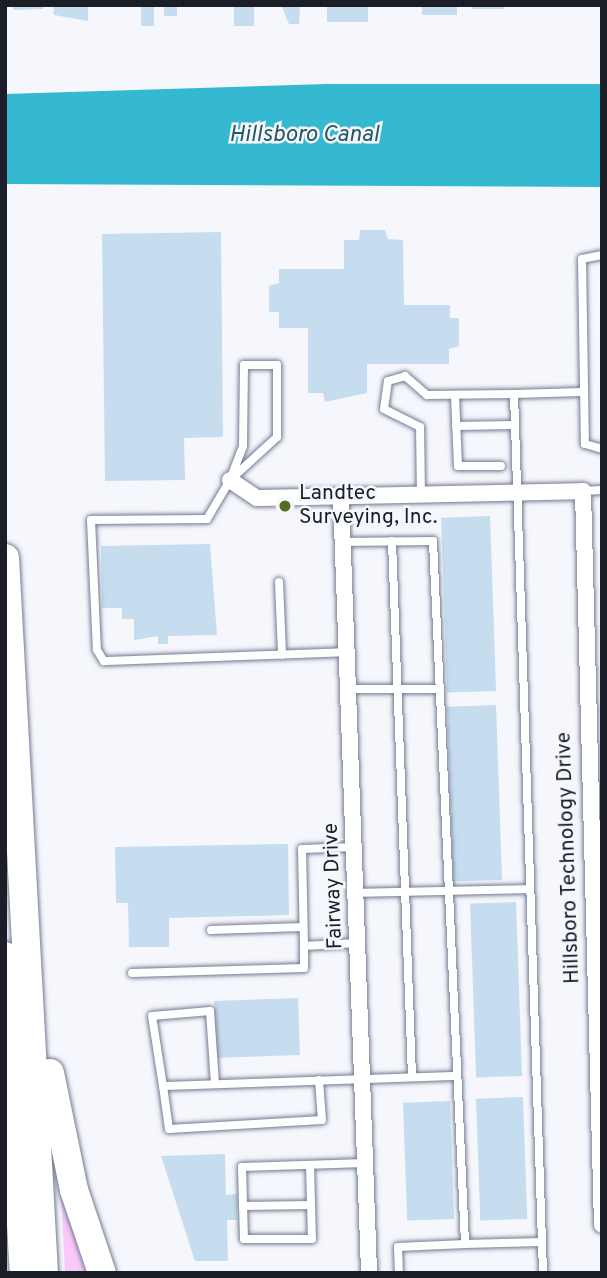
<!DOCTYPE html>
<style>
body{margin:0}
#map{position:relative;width:607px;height:1278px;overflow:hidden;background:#f5f7fc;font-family:Overpass,sans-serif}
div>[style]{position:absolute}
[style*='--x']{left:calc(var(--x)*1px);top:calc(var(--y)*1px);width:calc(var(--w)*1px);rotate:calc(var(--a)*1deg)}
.green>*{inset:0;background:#fbc8fb}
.water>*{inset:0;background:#34b9d0}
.building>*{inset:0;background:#c5ddef;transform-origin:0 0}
.roads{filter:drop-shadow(0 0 2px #737b92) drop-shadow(0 0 2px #737b92)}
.lane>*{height:8px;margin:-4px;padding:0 4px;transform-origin:4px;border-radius:4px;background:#fff}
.street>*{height:16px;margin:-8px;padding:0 8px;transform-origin:8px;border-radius:8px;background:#fff}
.highway>*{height:28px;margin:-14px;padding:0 14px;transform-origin:14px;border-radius:14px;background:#fff}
.dots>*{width:19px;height:19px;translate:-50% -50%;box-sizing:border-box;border:4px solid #f5f7fc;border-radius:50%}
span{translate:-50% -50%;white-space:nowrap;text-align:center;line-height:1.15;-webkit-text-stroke:5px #f5f7fc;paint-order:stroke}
.poi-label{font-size:21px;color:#1b1e27}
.left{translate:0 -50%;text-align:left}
.street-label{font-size:21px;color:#1b1e27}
.water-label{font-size:23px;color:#245963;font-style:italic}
.frame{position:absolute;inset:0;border:7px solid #1b1e27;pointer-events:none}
</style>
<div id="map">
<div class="green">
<i style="clip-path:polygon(60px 1176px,96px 1273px,65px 1273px)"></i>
</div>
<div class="water">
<i style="clip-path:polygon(326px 84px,602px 84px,602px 187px,5px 184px,5px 94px)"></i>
</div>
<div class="building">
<i style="clip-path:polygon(13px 5px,43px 5px,43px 9px,13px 10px)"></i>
<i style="clip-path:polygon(53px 5px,88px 5px,88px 21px,54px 15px)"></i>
<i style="left:141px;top:5px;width:13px;height:21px"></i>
<i style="left:164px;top:5px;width:13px;height:11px"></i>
<i style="left:234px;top:5px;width:20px;height:21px"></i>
<i style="clip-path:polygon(281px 5px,300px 5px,299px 24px,289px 24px)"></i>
<i style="left:327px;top:5px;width:41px;height:17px"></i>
<i style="left:422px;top:5px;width:35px;height:10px"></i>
<i style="left:472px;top:5px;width:32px;height:4px"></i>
<i style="clip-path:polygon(360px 230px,385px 230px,388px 239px,403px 240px,404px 305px,450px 305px,450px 318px,459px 318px,459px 346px,449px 349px,449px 364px,367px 364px,367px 393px,325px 402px,323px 393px,308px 393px,308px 328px,279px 328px,279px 312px,269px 312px,269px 286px,279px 283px,279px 269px,344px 269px,344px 240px,359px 240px)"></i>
<i style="clip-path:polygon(221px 232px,223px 437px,184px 438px,185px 480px,105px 481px,102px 234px)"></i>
<i style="left:490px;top:516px;width:175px;height:49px;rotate:88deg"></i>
<i style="clip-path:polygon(210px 544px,217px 635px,168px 636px,168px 644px,158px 644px,158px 636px,134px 640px,134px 619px,122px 619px,122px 608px,102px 608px,101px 546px)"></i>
<i style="left:496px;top:705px;width:175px;height:49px;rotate:88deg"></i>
<i style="clip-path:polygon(288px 844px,289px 915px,169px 918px,169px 947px,129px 947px,128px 903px,116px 903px,115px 847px)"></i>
<i style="left:516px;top:902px;width:174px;height:46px;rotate:88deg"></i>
<i style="left:298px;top:998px;width:57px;height:84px;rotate:88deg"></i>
<i style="left:523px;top:1097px;width:122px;height:47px;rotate:88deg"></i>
<i style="left:450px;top:1101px;width:118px;height:47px;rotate:88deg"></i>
<i style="clip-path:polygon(225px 1154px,226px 1195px,237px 1194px,237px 1220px,227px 1220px,228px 1261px,195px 1261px,161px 1156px)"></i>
</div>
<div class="roads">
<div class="lane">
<i style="--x:602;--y:255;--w:20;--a:169"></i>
<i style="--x:582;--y:259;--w:185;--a:89.1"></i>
<i style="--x:585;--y:444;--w:18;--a:16"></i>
<i style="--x:514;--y:394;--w:68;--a:-1.7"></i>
<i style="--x:455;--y:395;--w:71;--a:87.6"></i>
<i style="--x:458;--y:466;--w:43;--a:0"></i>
<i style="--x:456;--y:426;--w:58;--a:-1"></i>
<i style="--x:230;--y:480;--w:36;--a:-69"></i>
<i style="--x:243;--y:446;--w:81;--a:-89.3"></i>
<i style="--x:244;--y:365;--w:33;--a:0"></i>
<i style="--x:277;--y:365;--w:72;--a:90"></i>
<i style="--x:277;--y:437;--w:64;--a:137.5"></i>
<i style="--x:230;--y:480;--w:45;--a:120.5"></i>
<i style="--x:207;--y:519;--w:116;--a:179.5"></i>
<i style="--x:91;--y:520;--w:130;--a:87.4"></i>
<i style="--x:97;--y:650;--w:13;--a:58"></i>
<i style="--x:104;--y:661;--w:243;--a:-2.1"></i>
<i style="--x:583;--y:491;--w:19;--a:-3"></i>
<i style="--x:421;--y:496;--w:69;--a:-90.8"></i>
<i style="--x:420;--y:427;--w:40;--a:-153.4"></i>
<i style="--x:384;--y:409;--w:28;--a:-82"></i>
<i style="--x:388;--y:381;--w:18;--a:-16"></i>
<i style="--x:405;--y:376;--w:29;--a:41"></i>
<i style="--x:427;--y:395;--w:87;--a:-0.7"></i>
<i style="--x:514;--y:394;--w:879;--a:88.11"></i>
<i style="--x:392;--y:541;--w:536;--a:87.86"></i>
<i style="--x:343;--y:542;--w:90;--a:-0.6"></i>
<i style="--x:433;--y:541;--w:704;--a:87.39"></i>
<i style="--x:465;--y:1244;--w:67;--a:177.4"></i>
<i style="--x:398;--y:1247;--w:26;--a:88"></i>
<i style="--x:279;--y:582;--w:73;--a:87.6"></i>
<i style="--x:351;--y:689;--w:88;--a:0"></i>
<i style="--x:354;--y:847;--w:52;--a:177.8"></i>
<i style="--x:302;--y:849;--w:97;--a:88.8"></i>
<i style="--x:304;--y:946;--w:53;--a:-3.2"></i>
<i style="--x:355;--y:893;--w:174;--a:-1.3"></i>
<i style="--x:211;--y:930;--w:92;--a:-1.9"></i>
<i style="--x:132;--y:973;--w:172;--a:-1.7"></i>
<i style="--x:304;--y:968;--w:22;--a:-90"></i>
<i style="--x:215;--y:1084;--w:73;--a:-93.9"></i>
<i style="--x:210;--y:1011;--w:58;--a:175.1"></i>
<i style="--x:152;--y:1016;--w:71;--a:81.1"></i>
<i style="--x:163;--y:1086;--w:293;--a:-2"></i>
<i style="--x:163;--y:1086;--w:43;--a:82.1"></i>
<i style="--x:169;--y:1129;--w:153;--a:-3.4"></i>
<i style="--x:322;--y:1120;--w:40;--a:-94.3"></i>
<i style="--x:310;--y:1165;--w:74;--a:88.5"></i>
<i style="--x:312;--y:1239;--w:68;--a:180"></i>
<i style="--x:244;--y:1239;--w:72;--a:-91.6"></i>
<i style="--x:242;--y:1167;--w:123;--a:-1.9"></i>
<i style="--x:243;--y:1206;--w:68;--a:-0.8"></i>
<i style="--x:465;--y:1244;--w:76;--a:-1.5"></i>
</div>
<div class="street">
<i style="--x:230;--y:480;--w:32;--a:34"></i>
<i style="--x:257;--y:498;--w:326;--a:-1.2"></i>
<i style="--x:583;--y:491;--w:734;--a:88.52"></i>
<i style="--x:341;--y:497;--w:777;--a:87.93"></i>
</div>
<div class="highway">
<i style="--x:5;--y:558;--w:716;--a:86.88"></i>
<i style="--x:5;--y:956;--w:318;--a:86.6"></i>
<i style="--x:50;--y:1073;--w:119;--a:78.4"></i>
<i style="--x:74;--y:1190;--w:88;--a:71.4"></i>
</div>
</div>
<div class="dots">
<i style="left:285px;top:506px;background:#556e21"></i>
</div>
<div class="poi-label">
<span class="left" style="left:299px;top:506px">Landtec<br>Surveying, Inc.</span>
</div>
<div class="street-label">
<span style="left:569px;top:858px;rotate:-92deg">Hillsboro Technology Drive</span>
<span style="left:334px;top:886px;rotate:-92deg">Fairway Drive</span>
</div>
<div class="water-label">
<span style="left:304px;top:136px">Hillsboro Canal</span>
</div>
<div class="frame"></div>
</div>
